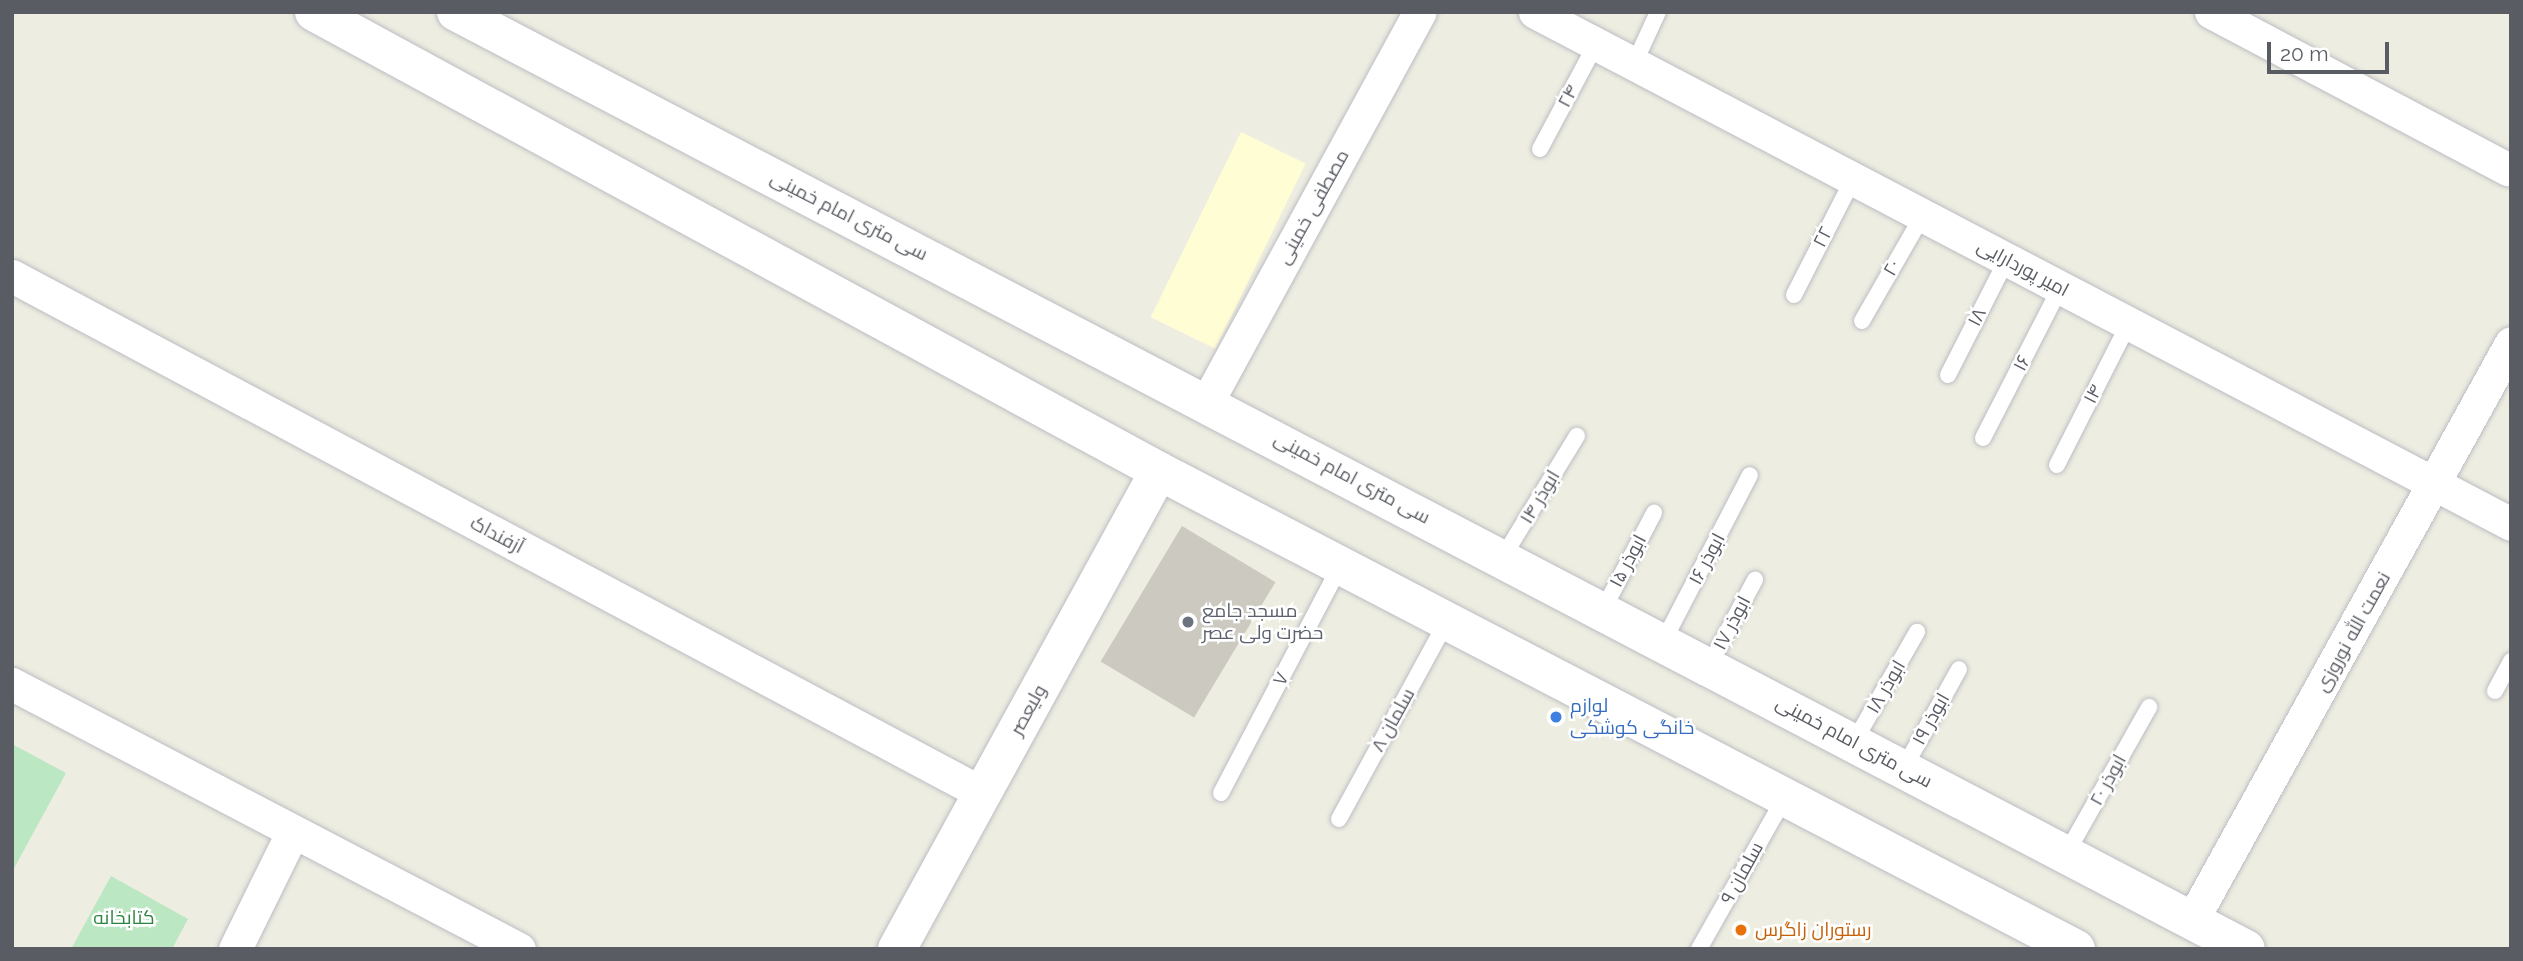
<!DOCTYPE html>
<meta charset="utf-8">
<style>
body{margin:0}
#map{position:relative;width:2523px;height:961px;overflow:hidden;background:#eeede1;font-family:Raleway,Cairo,sans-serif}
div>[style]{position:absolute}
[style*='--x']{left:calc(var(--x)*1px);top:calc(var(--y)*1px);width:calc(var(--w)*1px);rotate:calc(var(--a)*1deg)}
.commercial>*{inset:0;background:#fffdd4;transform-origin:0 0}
.green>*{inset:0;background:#bbe7c3}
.building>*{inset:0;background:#cbc9c0;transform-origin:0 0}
.roads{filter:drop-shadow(0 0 2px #bbbdc3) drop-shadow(0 0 2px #bbbdc3)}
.service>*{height:16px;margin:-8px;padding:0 8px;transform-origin:8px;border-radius:8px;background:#fff}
.minor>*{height:33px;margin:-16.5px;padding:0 16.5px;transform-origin:16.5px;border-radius:16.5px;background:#fff}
.tertiary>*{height:38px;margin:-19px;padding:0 19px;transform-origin:19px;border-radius:19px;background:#fff}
.secondary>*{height:38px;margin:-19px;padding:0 19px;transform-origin:19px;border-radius:19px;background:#fff}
.dots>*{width:19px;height:19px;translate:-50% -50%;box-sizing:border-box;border:4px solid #fff;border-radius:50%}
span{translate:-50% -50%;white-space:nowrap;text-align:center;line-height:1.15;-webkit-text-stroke:5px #fff;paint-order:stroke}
.street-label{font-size:19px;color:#595c63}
.worship-label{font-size:19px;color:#5b616d}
.left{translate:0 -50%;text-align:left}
.shop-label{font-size:19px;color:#366cbe}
.park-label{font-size:19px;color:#2e8541}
.food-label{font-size:19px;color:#c56008}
.frame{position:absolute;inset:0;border:14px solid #595c63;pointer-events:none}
.scale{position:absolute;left:2267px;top:42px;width:122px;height:32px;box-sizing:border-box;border:4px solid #595c63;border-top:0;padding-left:9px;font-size:21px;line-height:24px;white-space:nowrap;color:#595c63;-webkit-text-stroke:5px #fff;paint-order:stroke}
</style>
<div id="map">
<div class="commercial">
<i style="left:1241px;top:132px;width:72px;height:206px;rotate:26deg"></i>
</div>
<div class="green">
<i style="clip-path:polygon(12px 744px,66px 773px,12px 872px)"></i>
<i style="clip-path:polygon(111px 876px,188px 919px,172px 949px,71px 949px)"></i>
</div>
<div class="building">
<i style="left:1182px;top:526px;width:109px;height:158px;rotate:31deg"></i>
</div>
<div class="roads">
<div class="service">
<i style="--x:1634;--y:64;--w:57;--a:-65.2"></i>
<i style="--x:1540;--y:149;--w:119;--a:-61.9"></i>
<i style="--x:1794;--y:295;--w:130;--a:-63"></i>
<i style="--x:1862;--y:321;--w:122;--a:-60.1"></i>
<i style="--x:1948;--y:375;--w:130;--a:-63"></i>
<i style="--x:1983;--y:438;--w:169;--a:-62.8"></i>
<i style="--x:2057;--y:465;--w:159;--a:-63.1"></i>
<i style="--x:1503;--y:557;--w:142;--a:-58.6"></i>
<i style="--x:1603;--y:610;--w:110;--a:-62.3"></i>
<i style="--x:1663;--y:642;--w:188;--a:-62.5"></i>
<i style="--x:1709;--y:666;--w:98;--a:-61.9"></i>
<i style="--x:2495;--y:691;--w:34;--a:-62"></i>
<i style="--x:1854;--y:742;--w:127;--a:-60.2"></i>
<i style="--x:1904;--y:768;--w:113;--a:-60.9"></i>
<i style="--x:1221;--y:793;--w:256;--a:-62.3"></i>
<i style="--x:1339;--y:819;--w:226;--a:-61.4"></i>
<i style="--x:2066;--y:854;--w:169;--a:-60.5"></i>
<i style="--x:1699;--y:949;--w:175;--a:-60.5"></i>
</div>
<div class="minor">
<i style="--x:1535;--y:12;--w:1102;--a:27.68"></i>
<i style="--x:2211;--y:12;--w:336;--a:27.9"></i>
<i style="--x:12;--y:276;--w:1099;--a:28.06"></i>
<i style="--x:1207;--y:402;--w:444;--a:-61.4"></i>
<i style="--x:12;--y:684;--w:572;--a:27.6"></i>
<i style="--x:2192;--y:920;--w:659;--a:-61.06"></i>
<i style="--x:235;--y:949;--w:131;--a:-63.8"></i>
</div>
<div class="tertiary">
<i style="--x:897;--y:949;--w:545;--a:-61.27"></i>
</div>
<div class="secondary">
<i style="--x:314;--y:12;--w:962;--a:28.51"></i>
<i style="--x:1159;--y:471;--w:1034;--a:27.53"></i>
<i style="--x:456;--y:12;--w:2020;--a:27.63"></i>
</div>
</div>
<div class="dots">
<i style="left:1188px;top:622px;background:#6b7280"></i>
<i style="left:1556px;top:717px;background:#3f7fe0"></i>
<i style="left:1741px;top:930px;background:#e8710a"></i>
</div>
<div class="street-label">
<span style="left:1568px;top:96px;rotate:-62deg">۲۴</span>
<span style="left:1313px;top:207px;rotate:-61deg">مصطفی خمینی</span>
<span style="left:849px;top:216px;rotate:27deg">سی متری امام خمینی</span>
<span style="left:1823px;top:237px;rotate:-63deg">۲۲</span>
<span style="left:1892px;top:268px;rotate:-60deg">۲۰</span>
<span style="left:2023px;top:268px;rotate:28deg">امیر پوردارایی</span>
<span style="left:1977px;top:317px;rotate:-63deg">۱۸</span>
<span style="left:2022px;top:363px;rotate:-63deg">۱۶</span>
<span style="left:2093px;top:394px;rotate:-63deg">۱۴</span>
<span style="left:1352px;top:478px;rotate:28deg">سی متری امام خمینی</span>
<span style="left:1540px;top:497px;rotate:-59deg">ابوذر ۱۴</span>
<span style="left:497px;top:535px;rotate:28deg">آزفنداک</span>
<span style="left:1707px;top:559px;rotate:-62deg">ابوذر ۱۶</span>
<span style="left:1628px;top:561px;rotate:-62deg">ابوذر ۱۵</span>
<span style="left:1732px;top:623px;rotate:-62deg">ابوذر ۱۷</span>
<span style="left:2353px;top:632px;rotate:-61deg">نعمت الله نوروزی</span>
<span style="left:1281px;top:679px;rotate:-62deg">۷</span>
<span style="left:1886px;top:687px;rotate:-60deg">ابوذر ۱۸</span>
<span style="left:1028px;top:710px;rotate:-61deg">وليعصر</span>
<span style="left:1931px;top:719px;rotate:-61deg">ابوذر ۱۹</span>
<span style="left:1393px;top:720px;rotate:-61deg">سلمان ۸</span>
<span style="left:1854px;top:742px;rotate:28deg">سی متری امام خمینی</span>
<span style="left:2108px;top:780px;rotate:-61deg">ابوذر ۲۰</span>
<span style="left:1742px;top:873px;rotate:-61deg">سلمان ۹</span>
</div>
<div class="worship-label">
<span class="left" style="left:1202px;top:622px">مسجد جامع<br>حضرت ولی عصر</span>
</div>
<div class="shop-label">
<span class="left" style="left:1570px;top:717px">لوازم<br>خانگی کوشکی</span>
</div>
<div class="park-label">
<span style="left:124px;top:918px">کتابخانه</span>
</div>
<div class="food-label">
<span class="left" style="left:1755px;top:930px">رستوران زاگرس</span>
</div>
<div class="frame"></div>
<div class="scale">20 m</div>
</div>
